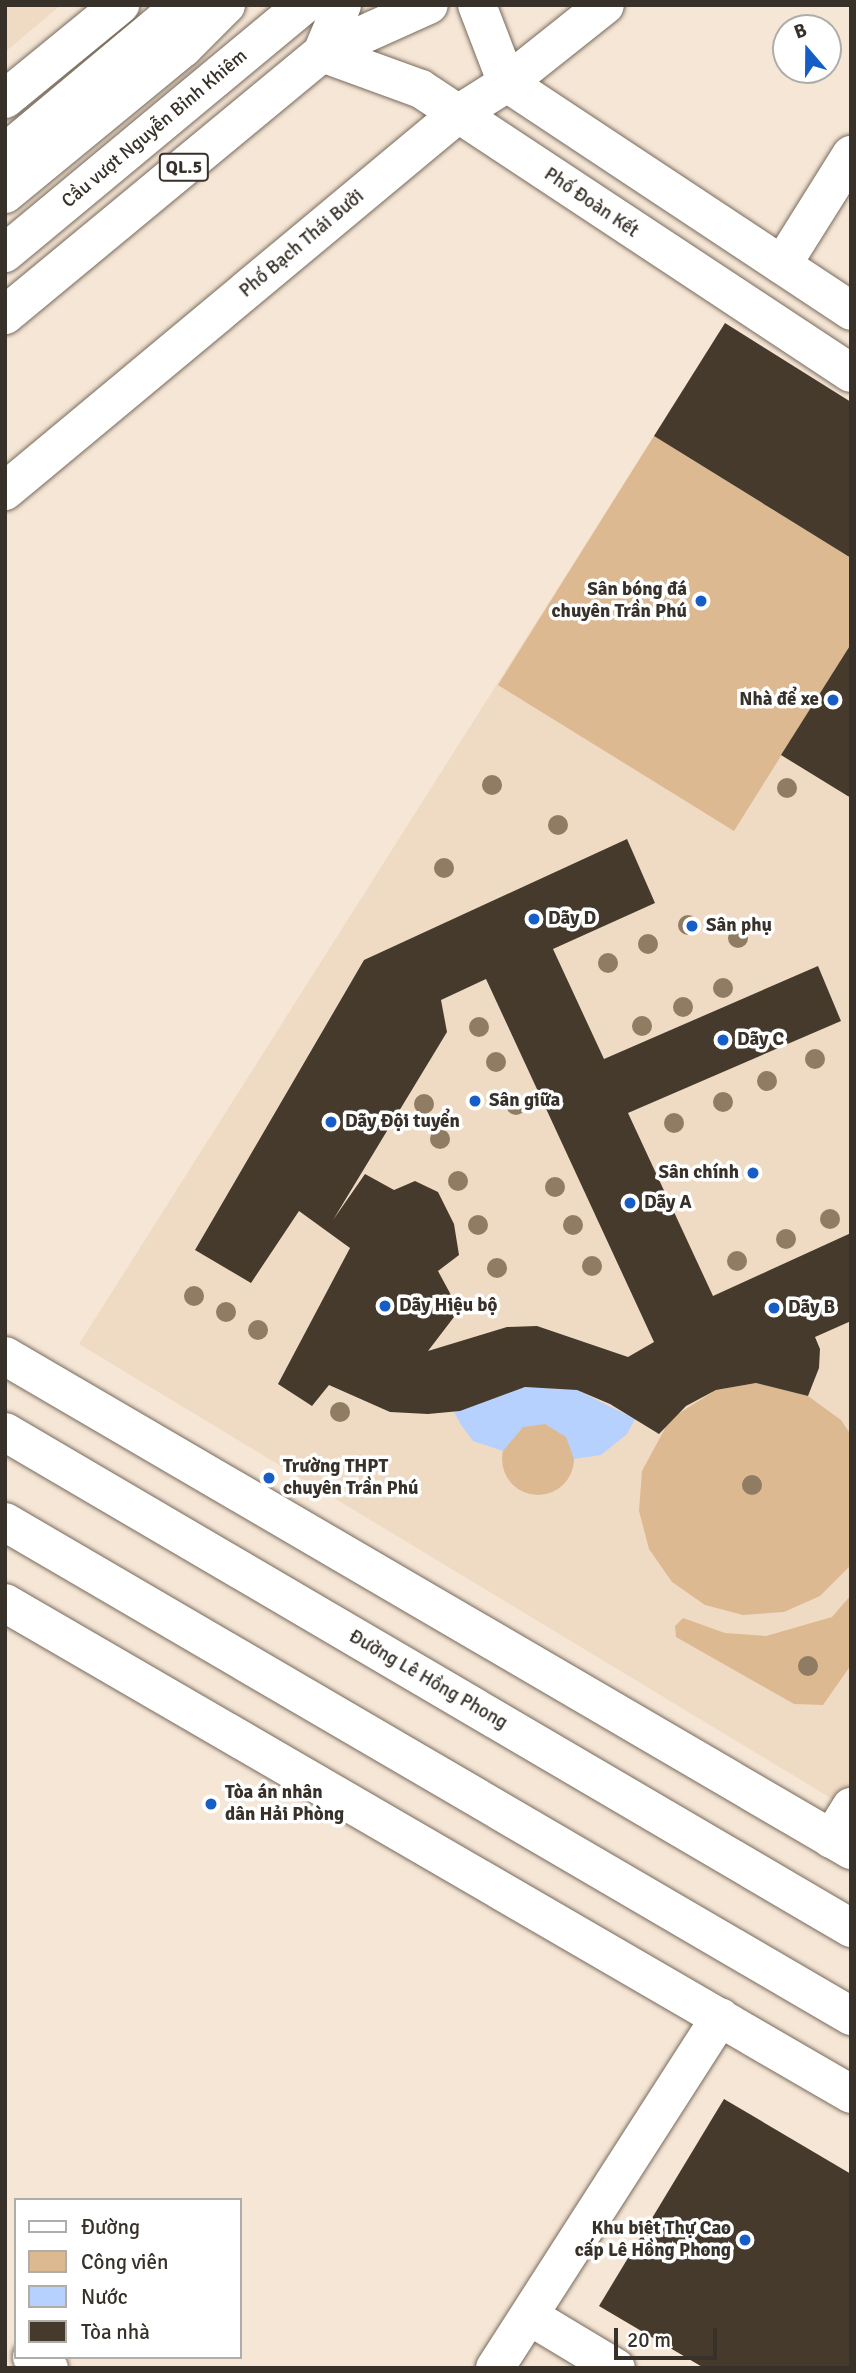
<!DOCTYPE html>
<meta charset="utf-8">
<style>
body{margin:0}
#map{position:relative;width:856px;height:2373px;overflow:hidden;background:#f6e6d6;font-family:Signika,sans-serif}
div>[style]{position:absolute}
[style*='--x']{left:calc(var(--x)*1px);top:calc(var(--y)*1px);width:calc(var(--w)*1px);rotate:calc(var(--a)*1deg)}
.built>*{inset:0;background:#efdbc4}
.green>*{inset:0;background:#ddb991}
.round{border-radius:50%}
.water>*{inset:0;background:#b6d1fd}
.building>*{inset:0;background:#463a2d}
.roads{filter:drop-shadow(0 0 2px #786b5c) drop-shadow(0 0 2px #786b5c)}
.minor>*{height:38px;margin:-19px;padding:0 19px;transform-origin:19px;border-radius:19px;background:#fff}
.major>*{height:38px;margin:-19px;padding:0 19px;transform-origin:19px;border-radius:19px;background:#fff}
.highway>*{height:38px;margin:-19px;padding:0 19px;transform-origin:19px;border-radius:19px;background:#fff}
.trees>*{width:20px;height:20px;margin:-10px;border-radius:50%;background:#907c62}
.dots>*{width:19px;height:19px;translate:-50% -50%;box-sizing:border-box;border:4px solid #fff;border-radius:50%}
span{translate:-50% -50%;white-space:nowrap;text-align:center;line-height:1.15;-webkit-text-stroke:7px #fff;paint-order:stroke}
.shield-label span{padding:2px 5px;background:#fff;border:2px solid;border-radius:5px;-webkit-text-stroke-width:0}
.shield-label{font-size:18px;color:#37312a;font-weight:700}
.street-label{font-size:19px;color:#37312a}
.poi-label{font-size:19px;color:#37312a;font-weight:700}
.right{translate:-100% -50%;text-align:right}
.left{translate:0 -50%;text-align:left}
.frame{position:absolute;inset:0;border:7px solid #37312a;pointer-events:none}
.legend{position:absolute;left:14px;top:2198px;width:228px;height:161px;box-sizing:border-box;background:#fff;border:2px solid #afadaa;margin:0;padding:9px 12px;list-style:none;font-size:21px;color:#37312a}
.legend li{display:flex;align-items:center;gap:14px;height:35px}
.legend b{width:35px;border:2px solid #afadaa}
.north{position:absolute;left:772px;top:14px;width:70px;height:70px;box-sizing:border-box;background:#fff;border:2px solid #afadaa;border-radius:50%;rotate:340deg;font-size:19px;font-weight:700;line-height:28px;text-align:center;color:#37312a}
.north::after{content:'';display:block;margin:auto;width:24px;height:32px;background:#175dc8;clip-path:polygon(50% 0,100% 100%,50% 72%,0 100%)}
.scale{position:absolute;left:614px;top:2328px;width:103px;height:32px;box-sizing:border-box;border:4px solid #37312a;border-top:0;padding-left:9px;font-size:21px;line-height:24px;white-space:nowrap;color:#37312a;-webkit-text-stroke:5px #fff;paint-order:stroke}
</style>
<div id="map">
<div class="built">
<i style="clip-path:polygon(5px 5px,61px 5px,5px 52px)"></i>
<i style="clip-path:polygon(654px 436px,851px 558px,851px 1785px,839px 1803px,79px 1344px)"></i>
</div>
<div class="green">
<i style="clip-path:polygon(654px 436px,851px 558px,851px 644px,734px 831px,498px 685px)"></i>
<i style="clip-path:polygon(756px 1383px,808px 1396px,841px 1420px,851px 1435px,851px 1565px,820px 1596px,784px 1612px,743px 1615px,705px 1605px,672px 1582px,649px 1549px,639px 1511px,642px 1471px,670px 1419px,716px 1390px)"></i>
<i class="round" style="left:502px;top:1423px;width:72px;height:72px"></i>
<i style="clip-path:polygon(851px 1595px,851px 1665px,823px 1705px,794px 1704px,676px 1637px,675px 1626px,683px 1618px,725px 1633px,766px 1636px,832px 1617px)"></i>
</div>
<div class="water">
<i style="clip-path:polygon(525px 1387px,577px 1390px,635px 1419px,627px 1434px,601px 1455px,574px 1459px,566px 1437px,545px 1424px,523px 1427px,503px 1451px,473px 1441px,461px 1425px,454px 1412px)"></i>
</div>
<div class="building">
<i style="clip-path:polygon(725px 323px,851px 402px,851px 558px,654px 436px)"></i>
<i style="clip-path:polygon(851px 644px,851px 798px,781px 755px)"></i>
<i style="clip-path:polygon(evenodd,627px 839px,655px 903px,553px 949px,604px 1059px,818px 966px,841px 1021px,628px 1113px,713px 1296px,851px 1233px,851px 1321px,815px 1337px,820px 1349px,819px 1368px,808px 1396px,756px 1383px,716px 1390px,686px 1406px,659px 1434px,610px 1404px,577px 1390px,525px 1387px,460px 1411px,428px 1414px,390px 1412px,329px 1385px,312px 1406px,278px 1384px,350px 1248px,299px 1211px,251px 1283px,195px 1250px,364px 960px,627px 839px,486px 979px,654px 1342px,628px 1357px,537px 1326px,507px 1327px,428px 1351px,454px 1317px,451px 1295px,438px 1271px,459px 1255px,454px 1224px,438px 1192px,415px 1181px,394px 1190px,365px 1174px,333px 1220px,447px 1032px,441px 1000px,486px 979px)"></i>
<i style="clip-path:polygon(724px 2099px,851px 2174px,851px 2368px,704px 2368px,599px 2306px)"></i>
</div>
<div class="roads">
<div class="minor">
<i style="--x:477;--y:5;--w:84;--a:69"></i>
<i style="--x:507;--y:83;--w:413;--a:33.5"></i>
<i style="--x:322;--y:53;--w:105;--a:20"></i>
<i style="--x:421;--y:89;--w:515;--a:33.44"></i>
<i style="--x:5;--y:99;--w:149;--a:-39.3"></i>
<i style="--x:782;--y:265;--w:130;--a:-57.9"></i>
<i style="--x:5;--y:491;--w:589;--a:-39.77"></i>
<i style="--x:458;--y:114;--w:58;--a:-32.3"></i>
<i style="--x:507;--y:83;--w:125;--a:-38.5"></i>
<i style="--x:831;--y:1839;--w:38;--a:-58"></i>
<i style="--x:531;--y:2317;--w:99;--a:31"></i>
<i style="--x:32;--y:2357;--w:20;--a:33"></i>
<i style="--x:495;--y:2368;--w:417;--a:-57.3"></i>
</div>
<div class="major">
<i style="--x:5;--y:1356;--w:980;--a:30.28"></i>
<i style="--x:5;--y:1432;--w:981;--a:30.38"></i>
<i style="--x:5;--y:1522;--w:980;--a:30.28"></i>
<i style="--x:5;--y:1603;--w:978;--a:30.13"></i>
</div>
<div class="highway">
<i style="--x:322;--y:53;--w:117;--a:-24.2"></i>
<i style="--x:5;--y:153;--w:231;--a:-39.9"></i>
<i style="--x:5;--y:194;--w:230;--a:-39.4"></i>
<i style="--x:183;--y:48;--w:61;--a:-45"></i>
<i style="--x:5;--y:253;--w:388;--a:-39.7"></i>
<i style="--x:5;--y:315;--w:411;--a:-39.6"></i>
<i style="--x:322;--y:53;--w:52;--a:-67.4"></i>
</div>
</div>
<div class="trees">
<i style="left:492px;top:785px"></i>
<i style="left:787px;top:788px"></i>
<i style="left:558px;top:825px"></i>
<i style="left:444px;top:868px"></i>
<i style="left:688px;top:925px"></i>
<i style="left:738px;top:938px"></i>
<i style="left:648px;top:944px"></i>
<i style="left:608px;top:963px"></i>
<i style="left:723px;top:988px"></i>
<i style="left:683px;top:1007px"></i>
<i style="left:642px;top:1026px"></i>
<i style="left:479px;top:1027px"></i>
<i style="left:815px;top:1059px"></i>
<i style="left:496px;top:1062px"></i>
<i style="left:767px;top:1081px"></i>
<i style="left:723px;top:1102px"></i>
<i style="left:424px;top:1104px"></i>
<i style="left:516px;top:1105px"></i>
<i style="left:674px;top:1123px"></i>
<i style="left:440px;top:1139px"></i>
<i style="left:458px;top:1181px"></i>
<i style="left:555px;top:1187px"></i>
<i style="left:830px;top:1219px"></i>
<i style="left:478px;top:1225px"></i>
<i style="left:573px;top:1225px"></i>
<i style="left:786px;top:1239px"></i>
<i style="left:737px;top:1261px"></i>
<i style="left:592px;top:1266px"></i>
<i style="left:497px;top:1268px"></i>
<i style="left:194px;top:1296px"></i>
<i style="left:226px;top:1312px"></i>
<i style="left:258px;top:1330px"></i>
<i style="left:340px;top:1412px"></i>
<i style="left:752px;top:1485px"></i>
<i style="left:808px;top:1666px"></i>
</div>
<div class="dots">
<i style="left:701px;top:601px;background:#175dc8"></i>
<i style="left:833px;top:700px;background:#175dc8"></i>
<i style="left:534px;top:919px;background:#175dc8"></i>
<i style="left:692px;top:926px;background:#175dc8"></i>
<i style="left:723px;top:1040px;background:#175dc8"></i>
<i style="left:475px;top:1101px;background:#175dc8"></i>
<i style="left:331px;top:1122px;background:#175dc8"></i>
<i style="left:753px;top:1173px;background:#175dc8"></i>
<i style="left:630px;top:1203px;background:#175dc8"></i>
<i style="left:385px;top:1306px;background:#175dc8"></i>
<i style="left:774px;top:1308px;background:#175dc8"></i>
<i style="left:269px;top:1478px;background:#175dc8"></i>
<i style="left:211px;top:1804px;background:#175dc8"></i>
<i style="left:745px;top:2240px;background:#175dc8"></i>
</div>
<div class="shield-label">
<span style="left:184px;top:167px">QL.5</span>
</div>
<div class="street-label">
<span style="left:155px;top:129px;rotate:-40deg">Cầu vượt Nguyễn Bỉnh Khiêm</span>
<span style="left:591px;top:203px;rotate:34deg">Phố Đoàn Kết</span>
<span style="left:302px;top:244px;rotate:-40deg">Phố Bạch Thái Bưởi</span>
<span style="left:428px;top:1680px;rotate:30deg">Đường Lê Hồng Phong</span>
</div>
<div class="poi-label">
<span class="right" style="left:687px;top:601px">Sân bóng đá<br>chuyên Trần Phú</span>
<span class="right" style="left:819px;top:700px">Nhà để xe</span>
<span class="left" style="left:548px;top:919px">Dãy D</span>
<span class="left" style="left:706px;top:926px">Sân phụ</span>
<span class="left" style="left:737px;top:1040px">Dãy C</span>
<span class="left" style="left:489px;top:1101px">Sân giữa</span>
<span class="left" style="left:345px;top:1122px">Dãy Đội tuyển</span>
<span class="right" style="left:739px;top:1173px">Sân chính</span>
<span class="left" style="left:644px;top:1203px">Dãy A</span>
<span class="left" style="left:399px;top:1306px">Dãy Hiệu bộ</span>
<span class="left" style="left:788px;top:1308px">Dãy B</span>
<span class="left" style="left:283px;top:1478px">Trường THPT<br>chuyên Trần Phú</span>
<span class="left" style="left:225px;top:1804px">Tòa án nhân<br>dân Hải Phòng</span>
<span class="right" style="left:731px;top:2240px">Khu biệt Thự Cao<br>cấp Lê Hồng Phong</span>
</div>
<div class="frame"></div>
<ul class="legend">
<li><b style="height:9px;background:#fff"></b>Đường</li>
<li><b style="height:19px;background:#ddb991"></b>Công viên</li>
<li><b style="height:19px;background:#b6d1fd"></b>Nước</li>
<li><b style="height:19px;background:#463a2d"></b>Tòa nhà</li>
</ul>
<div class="north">B</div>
<div class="scale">20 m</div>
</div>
